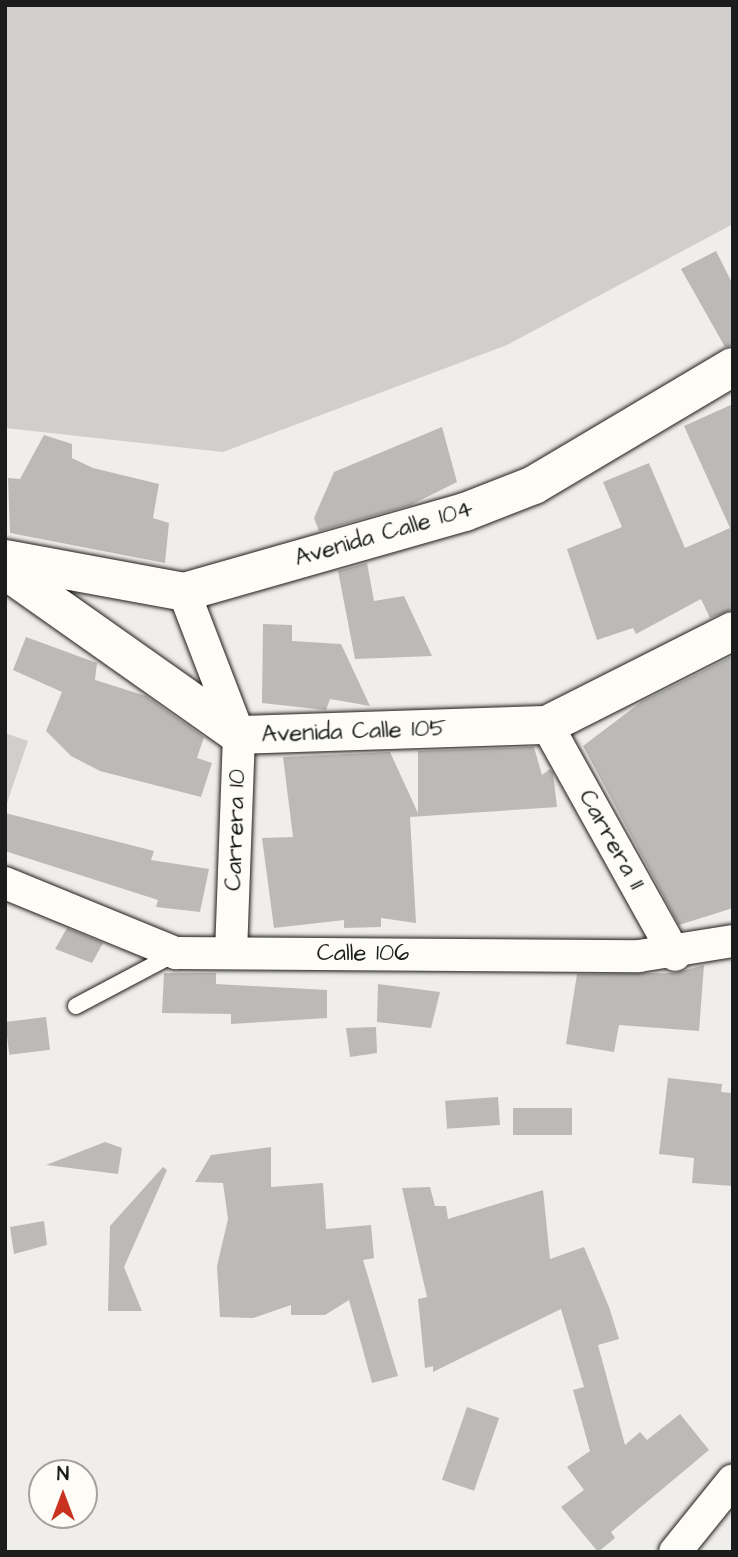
<!DOCTYPE html>
<style>
body{margin:0}
#map{position:relative;width:738px;height:1557px;overflow:hidden;background:#f0eeea;font-family:"Architects Daughter",sans-serif}
div>[style]{position:absolute}
[style*='--x']{left:calc(var(--x)*1px);top:calc(var(--y)*1px);width:calc(var(--w)*1px);rotate:calc(var(--a)*1deg)}
.green>*{inset:0;background:#d0cfcc}
.building>*{inset:0;background:#bbbab6;transform-origin:0 0}
.roads{filter:drop-shadow(0 0 2px #1c1c1c) drop-shadow(0 0 2px #1c1c1c)}
.service>*{height:16px;margin:-8px;padding:0 8px;transform-origin:8px;border-radius:8px;background:#fdfcf7}
.minor>*{height:32px;margin:-16px;padding:0 16px;transform-origin:16px;border-radius:16px;background:#fdfcf7}
.secondary>*{height:38px;margin:-19px;padding:0 19px;transform-origin:19px;border-radius:19px;background:#fdfcf7}
span{translate:-50% -50%;white-space:nowrap;text-align:center;line-height:1.15;-webkit-text-stroke:6px #fdfcf7;paint-order:stroke}
.street-label{font-size:24px;color:#1c1c1c}
.frame{position:absolute;inset:0;border:7px solid #1c1c1c;pointer-events:none}
.north{position:absolute;left:28px;top:1459px;width:70px;height:70px;box-sizing:border-box;background:#fdfcf7;border:2px solid #a3a29f;border-radius:50%;rotate:0deg;font-size:19px;font-weight:700;line-height:28px;text-align:center;color:#1c1c1c}
.north::after{content:'';display:block;margin:auto;width:24px;height:32px;background:#c8321e;clip-path:polygon(50% 0,100% 100%,50% 72%,0 100%)}
</style>
<div id="map">
<div class="green">
<i style="clip-path:polygon(5px 5px,733px 5px,733px 224px,507px 345px,223px 452px,5px 428px)"></i>
<i style="clip-path:polygon(5px 733px,28px 741px,6px 806px,5px 805px)"></i>
</div>
<div class="building">
<i style="clip-path:polygon(716px 251px,733px 285px,733px 345px,725px 347px,681px 269px)"></i>
<i style="clip-path:polygon(733px 404px,733px 609px,710px 618px,701px 599px,636px 634px,633px 628px,597px 640px,567px 549px,622px 527px,603px 482px,649px 463px,685px 548px,730px 528px,684px 426px)"></i>
<i style="clip-path:polygon(442px 427px,457px 482px,411px 505px,319px 531px,314px 518px,334px 472px)"></i>
<i style="clip-path:polygon(44px 435px,72px 444px,72px 458px,93px 468px,159px 484px,153px 518px,169px 523px,165px 563px,10px 533px,8px 478px,20px 479px)"></i>
<i style="clip-path:polygon(367px 563px,374px 601px,404px 596px,432px 656px,355px 659px,338px 571px)"></i>
<i style="clip-path:polygon(263px 624px,292px 625px,292px 641px,341px 644px,370px 706px,330px 699px,326px 710px,262px 703px)"></i>
<i style="clip-path:polygon(26px 637px,97px 663px,95px 680px,146px 696px,204px 737px,197px 758px,212px 763px,201px 797px,100px 771px,71px 756px,46px 731px,62px 692px,13px 670px)"></i>
<i style="clip-path:polygon(733px 656px,733px 908px,679px 925px,583px 746px,641px 702px)"></i>
<i style="clip-path:polygon(534px 747px,542px 775px,550px 769px,553px 773px,557px 807px,410px 817px,416px 923px,381px 918px,381px 927px,344px 928px,344px 920px,274px 928px,262px 838px,293px 837px,283px 757px,390px 752px,418px 813px,418px 751px)"></i>
<i style="clip-path:polygon(5px 813px,154px 851px,151px 860px,209px 869px,200px 912px,156px 907px,158px 900px,5px 851px)"></i>
<i style="clip-path:polygon(67px 928px,103px 943px,92px 963px,55px 949px)"></i>
<i style="clip-path:polygon(704px 965px,699px 1031px,619px 1025px,614px 1052px,566px 1044px,577px 974px,675px 973px)"></i>
<i style="clip-path:polygon(164px 973px,216px 973px,216px 984px,327px 990px,327px 1018px,231px 1024px,231px 1014px,162px 1013px)"></i>
<i style="clip-path:polygon(378px 984px,440px 992px,431px 1028px,377px 1022px)"></i>
<i style="left:46px;top:1017px;width:33px;height:41px;rotate:83deg"></i>
<i style="clip-path:polygon(376px 1027px,377px 1053px,350px 1057px,346px 1028px)"></i>
<i style="clip-path:polygon(668px 1078px,722px 1084px,721px 1092px,733px 1093px,733px 1186px,692px 1183px,694px 1158px,659px 1154px)"></i>
<i style="left:498px;top:1097px;width:28px;height:53px;rotate:86deg"></i>
<i style="left:572px;top:1108px;width:27px;height:59px;rotate:90deg"></i>
<i style="clip-path:polygon(105px 1142px,122px 1148px,118px 1174px,46px 1165px)"></i>
<i style="clip-path:polygon(271px 1147px,271px 1187px,323px 1183px,326px 1229px,371px 1225px,374px 1258px,363px 1260px,398px 1376px,372px 1383px,349px 1300px,325px 1315px,291px 1315px,291px 1305px,253px 1318px,220px 1317px,217px 1266px,228px 1219px,223px 1183px,195px 1182px,211px 1155px)"></i>
<i style="clip-path:polygon(163px 1167px,167px 1170px,124px 1267px,142px 1311px,108px 1311px,110px 1226px)"></i>
<i style="clip-path:polygon(430px 1187px,435px 1206px,446px 1206px,448px 1219px,543px 1190px,550px 1259px,584px 1247px,609px 1307px,619px 1339px,598px 1345px,625px 1445px,640px 1432px,647px 1440px,680px 1414px,709px 1450px,611px 1532px,615px 1538px,598px 1552px,561px 1507px,584px 1490px,567px 1467px,590px 1451px,573px 1390px,584px 1387px,561px 1309px,433px 1372px,433px 1366px,425px 1368px,418px 1299px,427px 1297px,402px 1188px)"></i>
<i style="clip-path:polygon(44px 1221px,47px 1245px,14px 1254px,10px 1227px)"></i>
<i style="left:467px;top:1407px;width:34px;height:77px;rotate:19deg"></i>
</div>
<div class="roads">
<div class="service">
<i style="--x:76;--y:1006;--w:113;--a:-27.9"></i>
</div>
<div class="minor">
<i style="--x:184;--y:592;--w:153;--a:69"></i>
<i style="--x:239;--y:735;--w:218;--a:92.1"></i>
<i style="--x:547;--y:725;--w:263;--a:60.9"></i>
<i style="--x:5;--y:883;--w:185;--a:22.3"></i>
<i style="--x:176;--y:953;--w:463;--a:0.4"></i>
<i style="--x:639;--y:956;--w:95;--a:-9.1"></i>
<i style="--x:675;--y:1552;--w:92;--a:-51.1"></i>
</div>
<div class="secondary">
<i style="--x:5;--y:559;--w:182;--a:10.4"></i>
<i style="--x:184;--y:592;--w:292;--a:-15.9"></i>
<i style="--x:465;--y:512;--w:74;--a:-21.4"></i>
<i style="--x:534;--y:485;--w:231;--a:-30.7"></i>
<i style="--x:5;--y:570;--w:286;--a:35.2"></i>
<i style="--x:239;--y:735;--w:308;--a:-1.9"></i>
<i style="--x:547;--y:725;--w:208;--a:-26.8"></i>
</div>
</div>
<div class="street-label">
<span style="left:384px;top:534px;rotate:-16deg">Avenida Calle 104</span>
<span style="left:354px;top:732px;rotate:-2deg">Avenida Calle 105</span>
<span style="left:236px;top:830px;rotate:-88deg">Carrera 10</span>
<span style="left:611px;top:840px;rotate:61deg">Carrera 11</span>
<span style="left:363px;top:954px">Calle 106</span>
</div>
<div class="frame"></div>
<div class="north">N</div>
</div>
